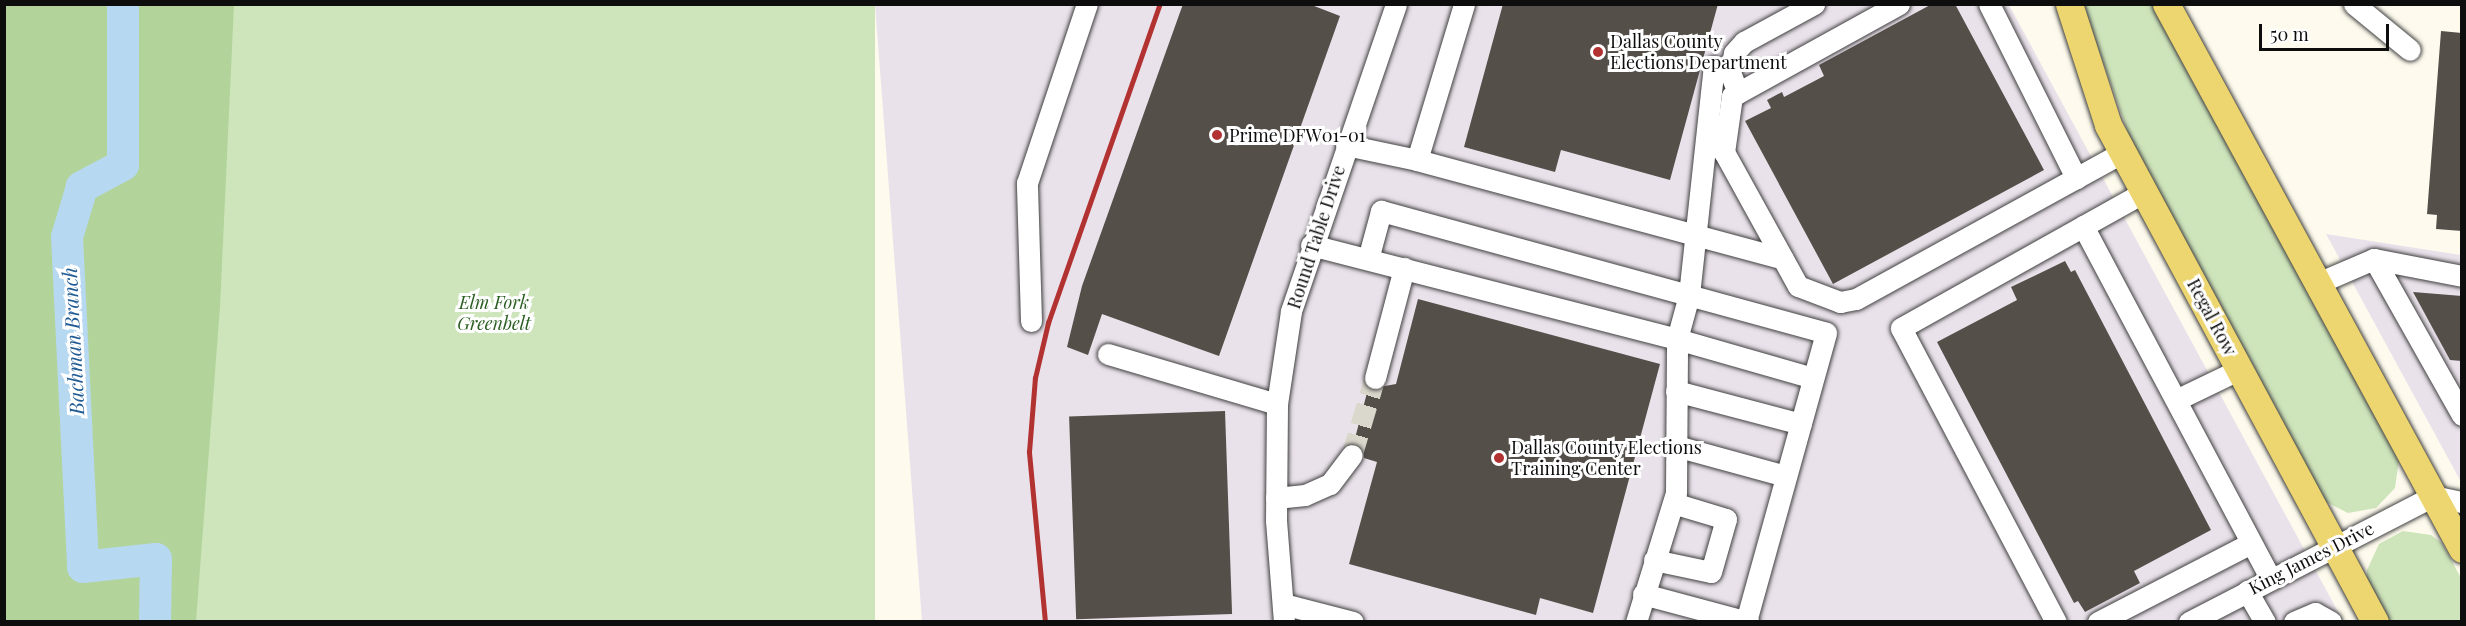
<!DOCTYPE html>
<style>
body{margin:0}
#map{position:relative;width:2466px;height:626px;overflow:hidden;background:#fefbee;font-family:"Playfair Display",serif}
div>[style]{position:absolute}
[style*='--x']{left:calc(var(--x)*1px);top:calc(var(--y)*1px);width:calc(var(--w)*1px);rotate:calc(var(--a)*1deg)}
.industrial>*{inset:0;background:#eae2eb}
.green>*{inset:0;background:#cee5bb;transform-origin:0 0}
.forest>*{inset:0;background:#b2d49b}
.river>*{height:32px;margin:-16px;padding:0 16px;transform-origin:16px;border-radius:16px;background:#b7d8f1}
.building>*{inset:0;background:#554f4a;transform-origin:0 0}
.minor-tunnel>*{height:21px;margin-top:-10.5px;transform-origin:0;background:repeating-linear-gradient(90deg,#dad7cc 0 21px,transparent 0 31px)}
.roads{filter:drop-shadow(0 0 2px #404040) drop-shadow(0 0 2px #404040)}
.minor>*{height:21px;margin:-10.5px;padding:0 10.5px;transform-origin:10.5px;border-radius:10.5px;background:#fff}
.major>*{height:27px;margin:-13.5px;padding:0 13.5px;transform-origin:13.5px;border-radius:13.5px;background:#edd56f}
.rail>*{height:4.5px;margin:-2.25px;padding:0 2.25px;transform-origin:2.25px;border-radius:2.25px;background:#b13231}
.dots>*{width:16px;height:16px;translate:-50% -50%;box-sizing:border-box;border:3px solid #fff;border-radius:50%}
span{translate:-50% -50%;white-space:nowrap;text-align:center;line-height:1.15;-webkit-text-stroke:6px #fff;paint-order:stroke}
.poi-label{font-size:18px;color:#0d0d0d}
.left{translate:0 -50%;text-align:left}
.street-label{font-size:18px;color:#0d0d0d}
.park-label{font-size:18px;color:#2c5f23;font-style:italic}
.water-label{font-size:20px;color:#215b94;font-style:italic}
.frame{position:absolute;inset:0;border:6px solid #0d0d0d;pointer-events:none}
.scale{position:absolute;left:2259px;top:24px;width:130px;height:27px;box-sizing:border-box;border:3px solid #0d0d0d;border-top:0;padding-left:8px;font-size:18px;line-height:21px;white-space:nowrap;color:#0d0d0d;-webkit-text-stroke:4px #fff;paint-order:stroke}
</style>
<div id="map">
<div class="industrial">
<i style="clip-path:polygon(875px 5px,2009px 5px,2343px 621px,922px 621px)"></i>
<i style="clip-path:polygon(2326px 234px,2461px 255px,2461px 482px)"></i>
</div>
<div class="green">
<i style="left:123px;top:5px;width:752px;height:617px"></i>
<i style="clip-path:polygon(2083px 5px,2153px 5px,2399px 460px,2395px 488px,2376px 508px,2348px 513px,2324px 501px,2137px 158px)"></i>
<i style="clip-path:polygon(2403px 531px,2431px 535px,2442px 543px,2461px 578px,2461px 621px,2387px 621px,2367px 584px,2367px 570px,2379px 544px)"></i>
</div>
<div class="forest">
<i style="clip-path:polygon(4px 5px,234px 5px,220px 307px,196px 621px,5px 621px)"></i>
</div>
<div class="river">
<i style="--x:123;--y:4;--w:161;--a:90"></i>
<i style="--x:123;--y:165;--w:47;--a:151.8"></i>
<i style="--x:82;--y:187;--w:52;--a:106.7"></i>
<i style="--x:67;--y:237;--w:330;--a:87.2"></i>
<i style="--x:83;--y:567;--w:73;--a:-6.3"></i>
<i style="--x:156;--y:559;--w:63;--a:90.9"></i>
</div>
<div class="building">
<i style="clip-path:polygon(1183px 4px,1309px 4px,1340px 16px,1219px 356px,1102px 314px,1088px 355px,1067px 347px,1082px 286px)"></i>
<i style="clip-path:polygon(1503px 4px,1718px 4px,1670px 180px,1561px 150px,1555px 172px,1464px 147px)"></i>
<i style="clip-path:polygon(1932px 4px,1955px 4px,2044px 170px,1833px 284px,1745px 121px,1771px 108px,1767px 100px,1782px 92px,1784px 97px,1824px 76px,1819px 65px)"></i>
<i style="clip-path:polygon(2441px 31px,2462px 33px,2462px 231px,2436px 229px,2437px 215px,2427px 214px)"></i>
<i style="clip-path:polygon(2065px 261px,2071px 272px,2075px 270px,2211px 530px,2134px 571px,2140px 583px,2085px 612px,2078px 601px,2074px 603px,1937px 342px,2017px 300px,2011px 287px)"></i>
<i style="clip-path:polygon(2413px 292px,2462px 296px,2462px 361px,2450px 360px)"></i>
<i style="clip-path:polygon(1418px 299px,1660px 364px,1593px 613px,1540px 598px,1536px 615px,1349px 564px,1377px 462px,1364px 458px,1363px 450px,1354px 442px,1368px 389px,1396px 384px)"></i>
<i style="left:1225px;top:411px;width:203px;height:156px;rotate:88deg"></i>
</div>
<div class="minor-tunnel">
<i style="--x:1352;--y:455;--w:80;--a:-73.4"></i>
</div>
<div class="roads">
<div class="minor">
<i style="--x:1899;--y:4;--w:191;--a:151.1"></i>
<i style="--x:1732;--y:96;--w:57;--a:98.1"></i>
<i style="--x:1724;--y:152;--w:153;--a:61.1"></i>
<i style="--x:1798;--y:286;--w:45;--a:20.9"></i>
<i style="--x:1840;--y:302;--w:16;--a:-11"></i>
<i style="--x:1856;--y:299;--w:305;--a:-28.8"></i>
<i style="--x:1989;--y:4;--w:195;--a:63.4"></i>
<i style="--x:2354;--y:4;--w:72;--a:39.4"></i>
<i style="--x:1738;--y:93;--w:22;--a:-111"></i>
<i style="--x:1730;--y:72;--w:19;--a:-78"></i>
<i style="--x:1734;--y:53;--w:15;--a:-48"></i>
<i style="--x:1744;--y:42;--w:80;--a:-28.5"></i>
<i style="--x:1346;--y:145;--w:73;--a:11.9"></i>
<i style="--x:1417;--y:160;--w:163;--a:-73.2"></i>
<i style="--x:1417;--y:160;--w:379;--a:15.1"></i>
<i style="--x:2083;--y:226;--w:400;--a:62"></i>
<i style="--x:1311;--y:245;--w:378;--a:14.4"></i>
<i style="--x:1677;--y:339;--w:46;--a:-74.7"></i>
<i style="--x:1689;--y:295;--w:230;--a:-83.8"></i>
<i style="--x:1368;--y:259;--w:50;--a:-74.8"></i>
<i style="--x:1381;--y:211;--w:461;--a:15.3"></i>
<i style="--x:1826;--y:333;--w:299;--a:105.5"></i>
<i style="--x:2374;--y:259;--w:90;--a:10.9"></i>
<i style="--x:2318;--y:283;--w:61;--a:-23.2"></i>
<i style="--x:2374;--y:259;--w:179;--a:60.6"></i>
<i style="--x:1031;--y:321;--w:138;--a:-91.7"></i>
<i style="--x:1027;--y:183;--w:189;--a:-71.5"></i>
<i style="--x:1108;--y:354;--w:176;--a:16.5"></i>
<i style="--x:1375;--y:378;--w:114;--a:-75.2"></i>
<i style="--x:1676;--y:391;--w:129;--a:14.8"></i>
<i style="--x:2176;--y:400;--w:71;--a:-25.8"></i>
<i style="--x:1676;--y:446;--w:114;--a:15.3"></i>
<i style="--x:1276;--y:498;--w:29;--a:-6"></i>
<i style="--x:1305;--y:495;--w:27;--a:-24"></i>
<i style="--x:1330;--y:484;--w:36;--a:-53"></i>
<i style="--x:1654;--y:560;--w:58;--a:11.9"></i>
<i style="--x:1711;--y:572;--w:55;--a:-74.2"></i>
<i style="--x:1726;--y:519;--w:55;--a:-163.2"></i>
<i style="--x:2247;--y:591;--w:36;--a:60"></i>
<i style="--x:1643;--y:594;--w:109;--a:14.9"></i>
<i style="--x:1283;--y:604;--w:72;--a:14.4"></i>
<i style="--x:1284;--y:622;--w:102;--a:-94.5"></i>
<i style="--x:1276;--y:520;--w:116;--a:-89.5"></i>
<i style="--x:1277;--y:404;--w:94;--a:-81.4"></i>
<i style="--x:1291;--y:311;--w:324;--a:-71.1"></i>
<i style="--x:1636;--y:622;--w:135;--a:-72.8"></i>
<i style="--x:1676;--y:493;--w:154;--a:-89.6"></i>
<i style="--x:1677;--y:339;--w:141;--a:16"></i>
<i style="--x:2056;--y:622;--w:332;--a:-117.8"></i>
<i style="--x:1901;--y:328;--w:278;--a:-29.2"></i>
<i style="--x:2098;--y:622;--w:172;--a:-27.3"></i>
<i style="--x:2189;--y:622;--w:275;--a:-27.3"></i>
<i style="--x:2433;--y:496;--w:30;--a:12"></i>
<i style="--x:2294;--y:622;--w:23;--a:-23"></i>
<i style="--x:2315;--y:613;--w:18;--a:29"></i>
</div>
<div class="major">
<i style="--x:2069;--y:4;--w:127;--a:72.1"></i>
<i style="--x:2108;--y:125;--w:564;--a:61.75"></i>
<i style="--x:2166;--y:4;--w:620;--a:61.49"></i>
</div>
</div>
<div class="rail">
<i style="--x:1045;--y:622;--w:171;--a:-95.4"></i>
<i style="--x:1029;--y:452;--w:74;--a:-85.4"></i>
<i style="--x:1035;--y:378;--w:57;--a:-76.7"></i>
<i style="--x:1048;--y:323;--w:338;--a:-70.7"></i>
</div>
<div class="dots">
<i style="left:1598px;top:52px;background:#b13231"></i>
<i style="left:1217px;top:135px;background:#b13231"></i>
<i style="left:1499px;top:458px;background:#b13231"></i>
</div>
<div class="poi-label">
<span class="left" style="left:1610px;top:52px">Dallas County<br>Elections Department</span>
<span class="left" style="left:1229px;top:135px">Prime DFW01-01</span>
<span class="left" style="left:1511px;top:458px">Dallas County Elections<br>Training Center</span>
</div>
<div class="street-label">
<span style="left:1316px;top:237px;rotate:-72deg">Round Table Drive</span>
<span style="left:2212px;top:317px;rotate:62deg">Regal Row</span>
<span style="left:2311px;top:558px;rotate:-27deg">King James Drive</span>
</div>
<div class="park-label">
<span style="left:494px;top:313px">Elm Fork<br>Greenbelt</span>
</div>
<div class="water-label">
<span style="left:72px;top:341px;rotate:-93deg">Bachman Branch</span>
</div>
<div class="frame"></div>
<div class="scale">50 m</div>
</div>
